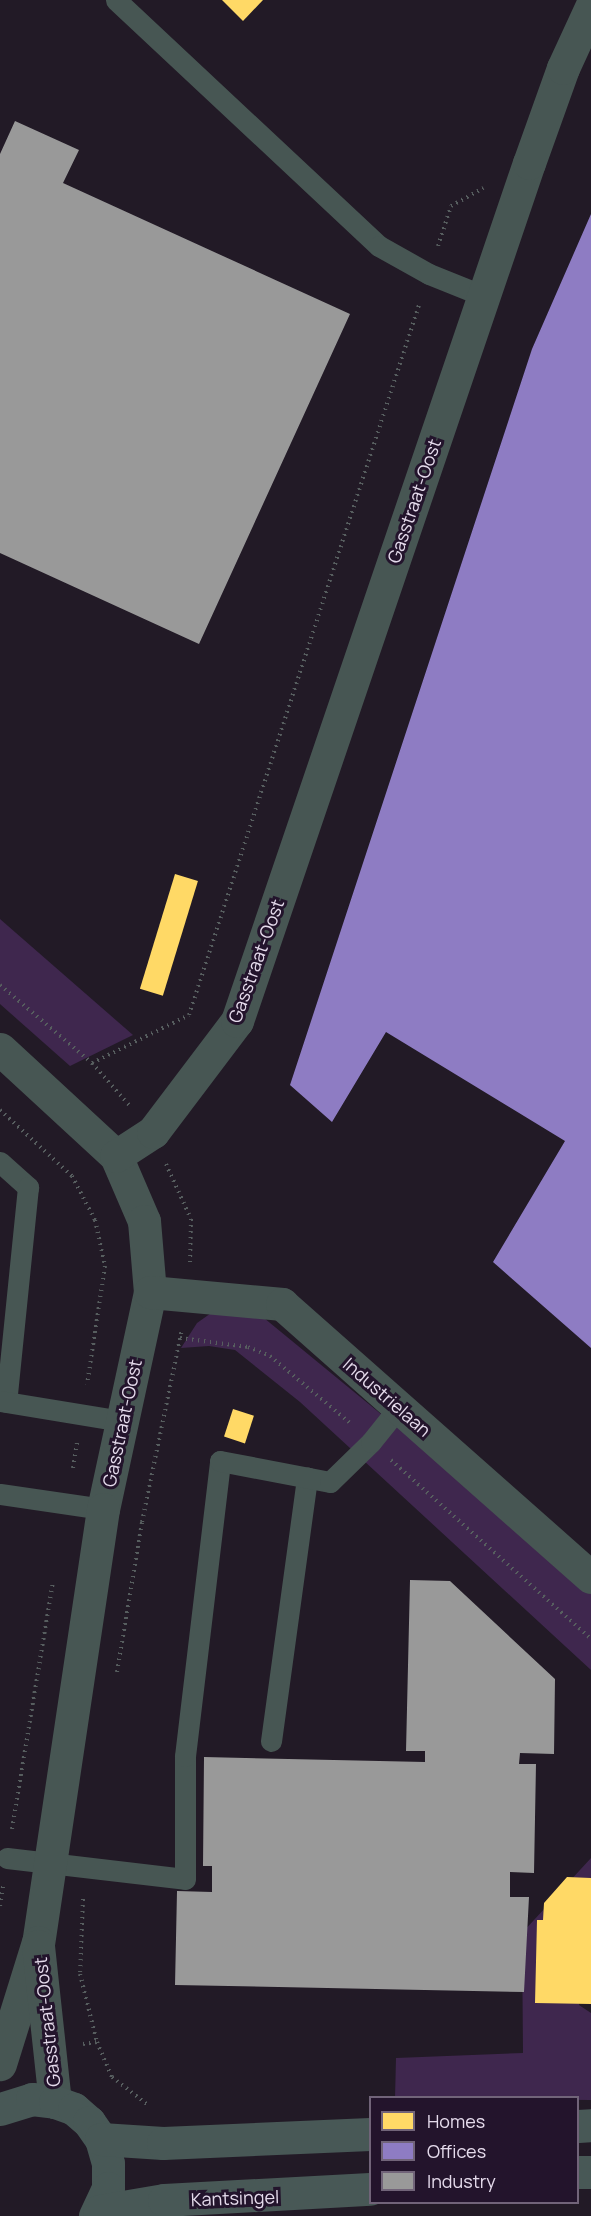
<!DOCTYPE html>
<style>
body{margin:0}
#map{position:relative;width:591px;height:2216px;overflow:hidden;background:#221a26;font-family:Manrope,sans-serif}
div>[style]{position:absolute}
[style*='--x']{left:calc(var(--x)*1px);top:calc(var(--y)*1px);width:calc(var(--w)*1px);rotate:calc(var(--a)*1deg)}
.green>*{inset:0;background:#3f274e}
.homes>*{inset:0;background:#ffd966;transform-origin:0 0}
.offices>*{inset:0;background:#8e7cc3}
.industry>*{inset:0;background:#999}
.path>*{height:4px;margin-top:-2px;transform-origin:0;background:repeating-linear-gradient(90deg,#575e5f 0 1.5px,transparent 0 6px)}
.lane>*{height:21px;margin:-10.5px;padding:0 10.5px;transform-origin:10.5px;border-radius:10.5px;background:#475653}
.street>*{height:33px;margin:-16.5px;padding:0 16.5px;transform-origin:16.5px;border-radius:16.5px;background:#475653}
.secondary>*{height:33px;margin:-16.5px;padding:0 16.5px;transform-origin:16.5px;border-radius:16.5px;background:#485856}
span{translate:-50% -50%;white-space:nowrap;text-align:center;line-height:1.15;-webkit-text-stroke:6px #23142c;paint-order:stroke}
.street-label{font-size:18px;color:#e5dbec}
.legend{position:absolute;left:369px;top:2096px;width:210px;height:108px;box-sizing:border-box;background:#23142c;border:2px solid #716479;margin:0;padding:8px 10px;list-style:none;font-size:18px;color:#e5dbec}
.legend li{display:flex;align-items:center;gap:12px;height:30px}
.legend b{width:30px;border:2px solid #716479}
</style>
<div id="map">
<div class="green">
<i style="clip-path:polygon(0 919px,133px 1035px,70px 1066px,0 1004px)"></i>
<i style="clip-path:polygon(214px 1311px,264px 1318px,443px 1465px,591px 1593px,591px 1670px,300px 1402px,235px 1350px,209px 1346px,181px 1348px,197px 1323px)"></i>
<i style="clip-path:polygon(591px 1858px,591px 1913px,578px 1928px,579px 2005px,591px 2013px,591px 2100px,395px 2098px,396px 2058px,523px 2053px,522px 1933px)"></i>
</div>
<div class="homes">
<i style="clip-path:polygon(222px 0,263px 0,243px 21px)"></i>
<i style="left:175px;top:874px;width:24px;height:120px;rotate:17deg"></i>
<i style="left:233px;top:1409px;width:22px;height:29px;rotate:18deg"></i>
<i style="clip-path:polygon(567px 1877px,591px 1878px,591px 2004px,535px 2003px,537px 1920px,543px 1920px,544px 1903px)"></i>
</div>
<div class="offices">
<i style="clip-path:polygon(591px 214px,591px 1348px,493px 1262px,565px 1141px,386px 1032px,332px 1122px,290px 1085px,532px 349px)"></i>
</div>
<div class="industry">
<i style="clip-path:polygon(15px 121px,79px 150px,63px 183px,350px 314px,199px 644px,0 553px,0 154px)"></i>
<i style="clip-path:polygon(410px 1580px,450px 1581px,555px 1679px,554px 1754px,520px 1753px,519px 1764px,536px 1764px,534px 1873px,510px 1872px,510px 1897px,529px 1897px,524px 1992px,175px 1985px,177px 1891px,212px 1892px,212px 1866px,203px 1866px,204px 1757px,425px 1762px,425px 1751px,406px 1751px)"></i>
</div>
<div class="path">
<i style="--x:438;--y:246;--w:42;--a:-72"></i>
<i style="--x:451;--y:206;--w:37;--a:-29"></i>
<i style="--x:0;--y:985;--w:121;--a:40.3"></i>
<i style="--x:92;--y:1063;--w:56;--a:48.6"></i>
<i style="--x:92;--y:1063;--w:108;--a:-26.3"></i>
<i style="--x:189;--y:1015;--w:749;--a:-72.05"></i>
<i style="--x:0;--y:1110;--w:98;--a:42.5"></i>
<i style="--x:72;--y:1176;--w:50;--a:62.4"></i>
<i style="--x:95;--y:1220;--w:47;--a:77.7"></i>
<i style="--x:105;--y:1266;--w:120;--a:98.6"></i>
<i style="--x:166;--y:1164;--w:60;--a:65.6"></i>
<i style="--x:191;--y:1219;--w:43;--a:91.3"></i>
<i style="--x:180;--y:1338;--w:69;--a:7.5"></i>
<i style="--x:248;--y:1347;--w:24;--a:22"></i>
<i style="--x:270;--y:1356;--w:104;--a:39.9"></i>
<i style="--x:391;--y:1460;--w:268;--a:41.8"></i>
<i style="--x:73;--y:1468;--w:26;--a:-81"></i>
<i style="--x:117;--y:1672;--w:152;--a:-80.5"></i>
<i style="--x:142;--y:1522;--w:197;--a:-78.3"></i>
<i style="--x:12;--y:1829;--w:251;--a:-80.6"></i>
<i style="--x:83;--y:1899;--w:75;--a:92.3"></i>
<i style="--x:80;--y:1974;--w:70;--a:76"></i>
<i style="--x:0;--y:1906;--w:20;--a:-81"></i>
<i style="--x:83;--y:2044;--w:14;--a:-8"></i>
<i style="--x:97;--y:2042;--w:38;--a:67"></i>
<i style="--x:112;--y:2077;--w:46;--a:37.9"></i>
</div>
<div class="lane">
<i style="--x:116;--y:0;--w:360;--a:43.1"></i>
<i style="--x:379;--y:246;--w:57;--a:29.2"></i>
<i style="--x:429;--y:274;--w:59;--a:21.8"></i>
<i style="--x:0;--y:1162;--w:38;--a:42"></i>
<i style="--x:28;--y:1187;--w:216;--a:95.8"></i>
<i style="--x:0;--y:1401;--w:124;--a:9.3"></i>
<i style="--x:0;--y:1494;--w:104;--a:8.3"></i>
<i style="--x:271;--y:1741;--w:266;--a:-82.2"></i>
<i style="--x:7;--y:1858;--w:179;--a:6.7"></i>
<i style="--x:185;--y:1879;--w:123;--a:-90"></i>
<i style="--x:185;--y:1756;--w:297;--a:-83.2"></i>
<i style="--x:220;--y:1461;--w:112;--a:10.8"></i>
<i style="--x:330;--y:1482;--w:57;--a:-44.3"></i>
<i style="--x:371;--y:1442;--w:45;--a:-51.3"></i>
</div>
<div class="street">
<i style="--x:0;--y:1049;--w:158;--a:42.7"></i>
<i style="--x:116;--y:1156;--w:71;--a:66.7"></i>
<i style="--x:144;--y:1221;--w:71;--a:85.2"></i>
<i style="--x:150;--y:1292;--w:222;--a:102.2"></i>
<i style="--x:103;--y:1509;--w:438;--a:98.5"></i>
<i style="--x:38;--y:1942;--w:128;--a:107.3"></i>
<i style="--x:116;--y:1156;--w:44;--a:-33"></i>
<i style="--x:153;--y:1132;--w:139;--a:-52.9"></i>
<i style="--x:237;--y:1021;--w:906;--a:-71.21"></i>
<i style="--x:529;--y:163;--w:101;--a:-70.3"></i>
<i style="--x:563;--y:68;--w:67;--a:-65.3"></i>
<i style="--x:150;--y:1292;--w:133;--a:5.2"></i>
<i style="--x:282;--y:1304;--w:412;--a:41.5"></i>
<i style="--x:38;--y:1946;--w:157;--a:83.8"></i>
</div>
<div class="secondary">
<i style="--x:0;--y:2109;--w:34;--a:-17"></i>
<i style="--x:32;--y:2099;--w:23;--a:7"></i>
<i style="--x:55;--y:2102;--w:20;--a:20"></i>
<i style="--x:74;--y:2109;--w:20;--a:41"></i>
<i style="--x:89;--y:2122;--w:21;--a:55"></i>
<i style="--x:101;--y:2139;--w:25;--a:74"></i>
<i style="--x:108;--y:2163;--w:25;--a:90"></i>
<i style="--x:108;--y:2188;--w:31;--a:115"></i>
<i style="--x:578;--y:2126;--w:13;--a:-4"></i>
<i style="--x:101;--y:2139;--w:62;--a:3.7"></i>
<i style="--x:163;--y:2143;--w:207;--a:-2.5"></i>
<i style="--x:578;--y:2172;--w:13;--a:0"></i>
<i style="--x:99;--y:2211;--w:66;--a:-9.6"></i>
<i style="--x:164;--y:2200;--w:206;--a:-3.1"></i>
</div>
<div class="street-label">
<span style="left:414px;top:501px;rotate:-71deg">Gasstraat-Oost</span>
<span style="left:256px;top:961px;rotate:-70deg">Gasstraat-Oost</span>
<span style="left:387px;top:1397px;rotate:41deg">Industrielaan</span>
<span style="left:122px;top:1423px;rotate:-78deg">Gasstraat-Oost</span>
<span style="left:47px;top:2022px;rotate:-96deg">Gasstraat-Oost</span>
<span style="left:235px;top:2198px;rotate:-2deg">Kantsingel</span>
</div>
<ul class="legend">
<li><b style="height:16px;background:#ffd966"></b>Homes</li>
<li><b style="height:16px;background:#8e7cc3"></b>Offices</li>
<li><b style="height:16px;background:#999"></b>Industry</li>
</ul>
</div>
